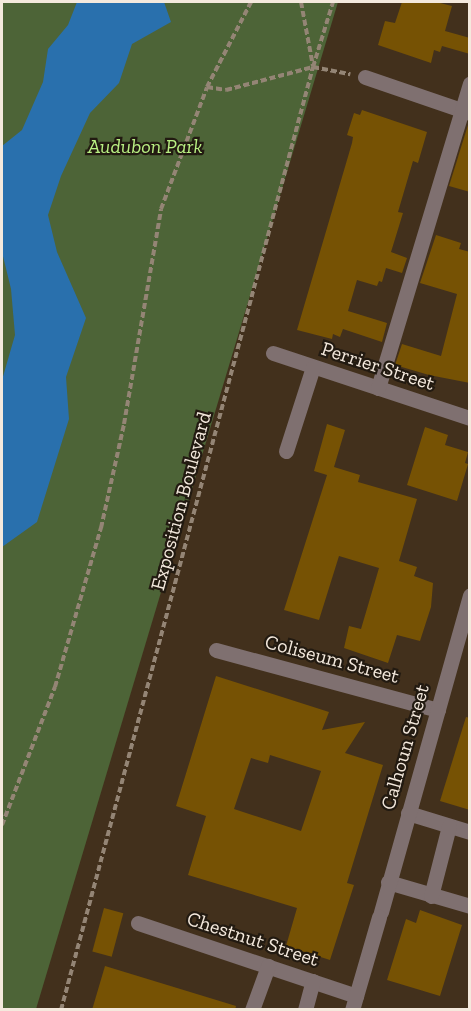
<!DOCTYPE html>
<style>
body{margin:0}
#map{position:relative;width:471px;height:1011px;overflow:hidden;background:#42301c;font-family:"Zilla Slab",serif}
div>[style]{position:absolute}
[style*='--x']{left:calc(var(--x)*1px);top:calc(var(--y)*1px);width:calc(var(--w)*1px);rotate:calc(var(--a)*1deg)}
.green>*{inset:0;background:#4d6437}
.water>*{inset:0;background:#2970ad}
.building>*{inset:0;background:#765204;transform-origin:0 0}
.path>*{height:4px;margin-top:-2px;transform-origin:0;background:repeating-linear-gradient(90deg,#948575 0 6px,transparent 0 9px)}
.minor>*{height:15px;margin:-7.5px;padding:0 7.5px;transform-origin:7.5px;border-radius:7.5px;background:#7f7070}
span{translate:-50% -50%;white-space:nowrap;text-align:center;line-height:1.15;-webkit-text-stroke:4.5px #221a11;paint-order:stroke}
.park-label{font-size:20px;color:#b9f083;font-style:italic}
.street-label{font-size:20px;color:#f4e9dd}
.frame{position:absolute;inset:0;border:3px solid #f4e9dd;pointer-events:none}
</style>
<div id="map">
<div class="green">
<i style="clip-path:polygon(2px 2px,338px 2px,36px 1009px,2px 1010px)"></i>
</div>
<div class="water">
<i style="clip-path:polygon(77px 2px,164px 2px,171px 22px,132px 44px,119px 83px,90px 113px,61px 176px,48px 215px,57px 252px,86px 318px,66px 377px,69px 419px,37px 522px,2px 547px,2px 380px,15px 335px,11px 289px,2px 252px,2px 146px,22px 130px,43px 82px,48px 49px,68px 25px)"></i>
</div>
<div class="building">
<i style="clip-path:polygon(402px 2px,436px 2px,452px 6px,445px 31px,470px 38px,470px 54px,442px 46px,440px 52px,434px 50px,431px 63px,378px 45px,385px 21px,395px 23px)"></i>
<i style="clip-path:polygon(362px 110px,427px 132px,418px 163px,413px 161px,398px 212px,403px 213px,391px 252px,407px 258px,402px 273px,386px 268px,382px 282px,379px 281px,377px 286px,357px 280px,348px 311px,387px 323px,382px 342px,343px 329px,340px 337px,333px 334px,332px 339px,297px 330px,352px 143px,353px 137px,347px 135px,354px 113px,360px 115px)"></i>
<i style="clip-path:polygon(468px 125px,470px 126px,470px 192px,449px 186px)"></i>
<i style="clip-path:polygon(436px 235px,461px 243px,459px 249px,470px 252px,470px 383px,429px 375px,395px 365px,402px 344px,441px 356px,457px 294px,420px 283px)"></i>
<i style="clip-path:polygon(327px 424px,345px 430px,334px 467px,360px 475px,358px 482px,417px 499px,399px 561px,417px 567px,414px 576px,433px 583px,431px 607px,420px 641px,397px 635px,388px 663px,344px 648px,349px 626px,361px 629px,379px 568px,339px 556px,319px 620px,284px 610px,327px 475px,314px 471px)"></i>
<i style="clip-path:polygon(425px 427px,448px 435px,445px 445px,468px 452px,465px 463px,468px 464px,457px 501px,407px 485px)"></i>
<i style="clip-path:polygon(evenodd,216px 676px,329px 712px,322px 730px,365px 722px,345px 753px,383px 765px,347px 883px,354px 885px,330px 960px,286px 946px,297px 908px,188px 875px,206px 816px,176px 806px,216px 676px,270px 755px,321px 771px,301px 831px,234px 809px,251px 758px,268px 763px,270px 755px)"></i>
<i style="clip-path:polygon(466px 717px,470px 718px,470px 810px,440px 801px)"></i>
<i style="left:104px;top:908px;width:20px;height:45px;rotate:15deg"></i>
<i style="clip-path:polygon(420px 910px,462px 925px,440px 996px,387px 980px,406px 919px,416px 923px)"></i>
<i style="clip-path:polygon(105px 966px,236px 1006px,235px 1010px,92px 1010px)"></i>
</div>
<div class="path">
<i style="--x:301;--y:2;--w:65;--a:79.4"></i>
<i style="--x:207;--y:87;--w:19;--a:9"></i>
<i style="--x:226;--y:90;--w:90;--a:-14.8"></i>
<i style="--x:313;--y:67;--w:38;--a:11"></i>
<i style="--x:2;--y:825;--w:148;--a:-69"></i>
<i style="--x:55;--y:687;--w:166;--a:-73.9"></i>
<i style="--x:101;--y:528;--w:107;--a:-77.5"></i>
<i style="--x:124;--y:424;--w:218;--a:-80.2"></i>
<i style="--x:161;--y:209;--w:130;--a:-69.3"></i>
<i style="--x:207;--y:87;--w:96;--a:-62.6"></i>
<i style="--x:61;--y:1010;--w:976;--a:-75.04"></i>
<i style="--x:313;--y:67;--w:68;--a:-72.9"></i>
</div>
<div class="minor">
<i style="--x:365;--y:77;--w:111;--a:18.9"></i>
<i style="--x:273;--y:353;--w:207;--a:18.3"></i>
<i style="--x:378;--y:388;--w:318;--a:-73.2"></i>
<i style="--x:286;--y:451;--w:88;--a:-72.2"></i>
<i style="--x:216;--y:650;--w:230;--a:15.1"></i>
<i style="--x:408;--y:813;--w:65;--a:17"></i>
<i style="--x:388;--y:882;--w:85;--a:16.3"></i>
<i style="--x:431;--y:896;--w:72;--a:-75.6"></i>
<i style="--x:381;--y:912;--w:329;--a:-74.3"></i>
<i style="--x:138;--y:923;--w:230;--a:18.5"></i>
<i style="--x:252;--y:1010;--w:47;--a:-70"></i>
<i style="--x:305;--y:1010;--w:30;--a:-75"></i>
<i style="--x:352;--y:1010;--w:97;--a:-73.8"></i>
</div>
<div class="park-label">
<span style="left:145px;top:146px">Audubon Park</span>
</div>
<div class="street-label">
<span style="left:378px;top:366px;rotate:18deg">Perrier Street</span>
<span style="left:181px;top:501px;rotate:-75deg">Exposition Boulevard</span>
<span style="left:332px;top:659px;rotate:15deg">Coliseum Street</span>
<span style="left:405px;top:747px;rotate:-74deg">Calhoun Street</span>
<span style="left:253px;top:939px;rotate:18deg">Chestnut Street</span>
</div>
<div class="frame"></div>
</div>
